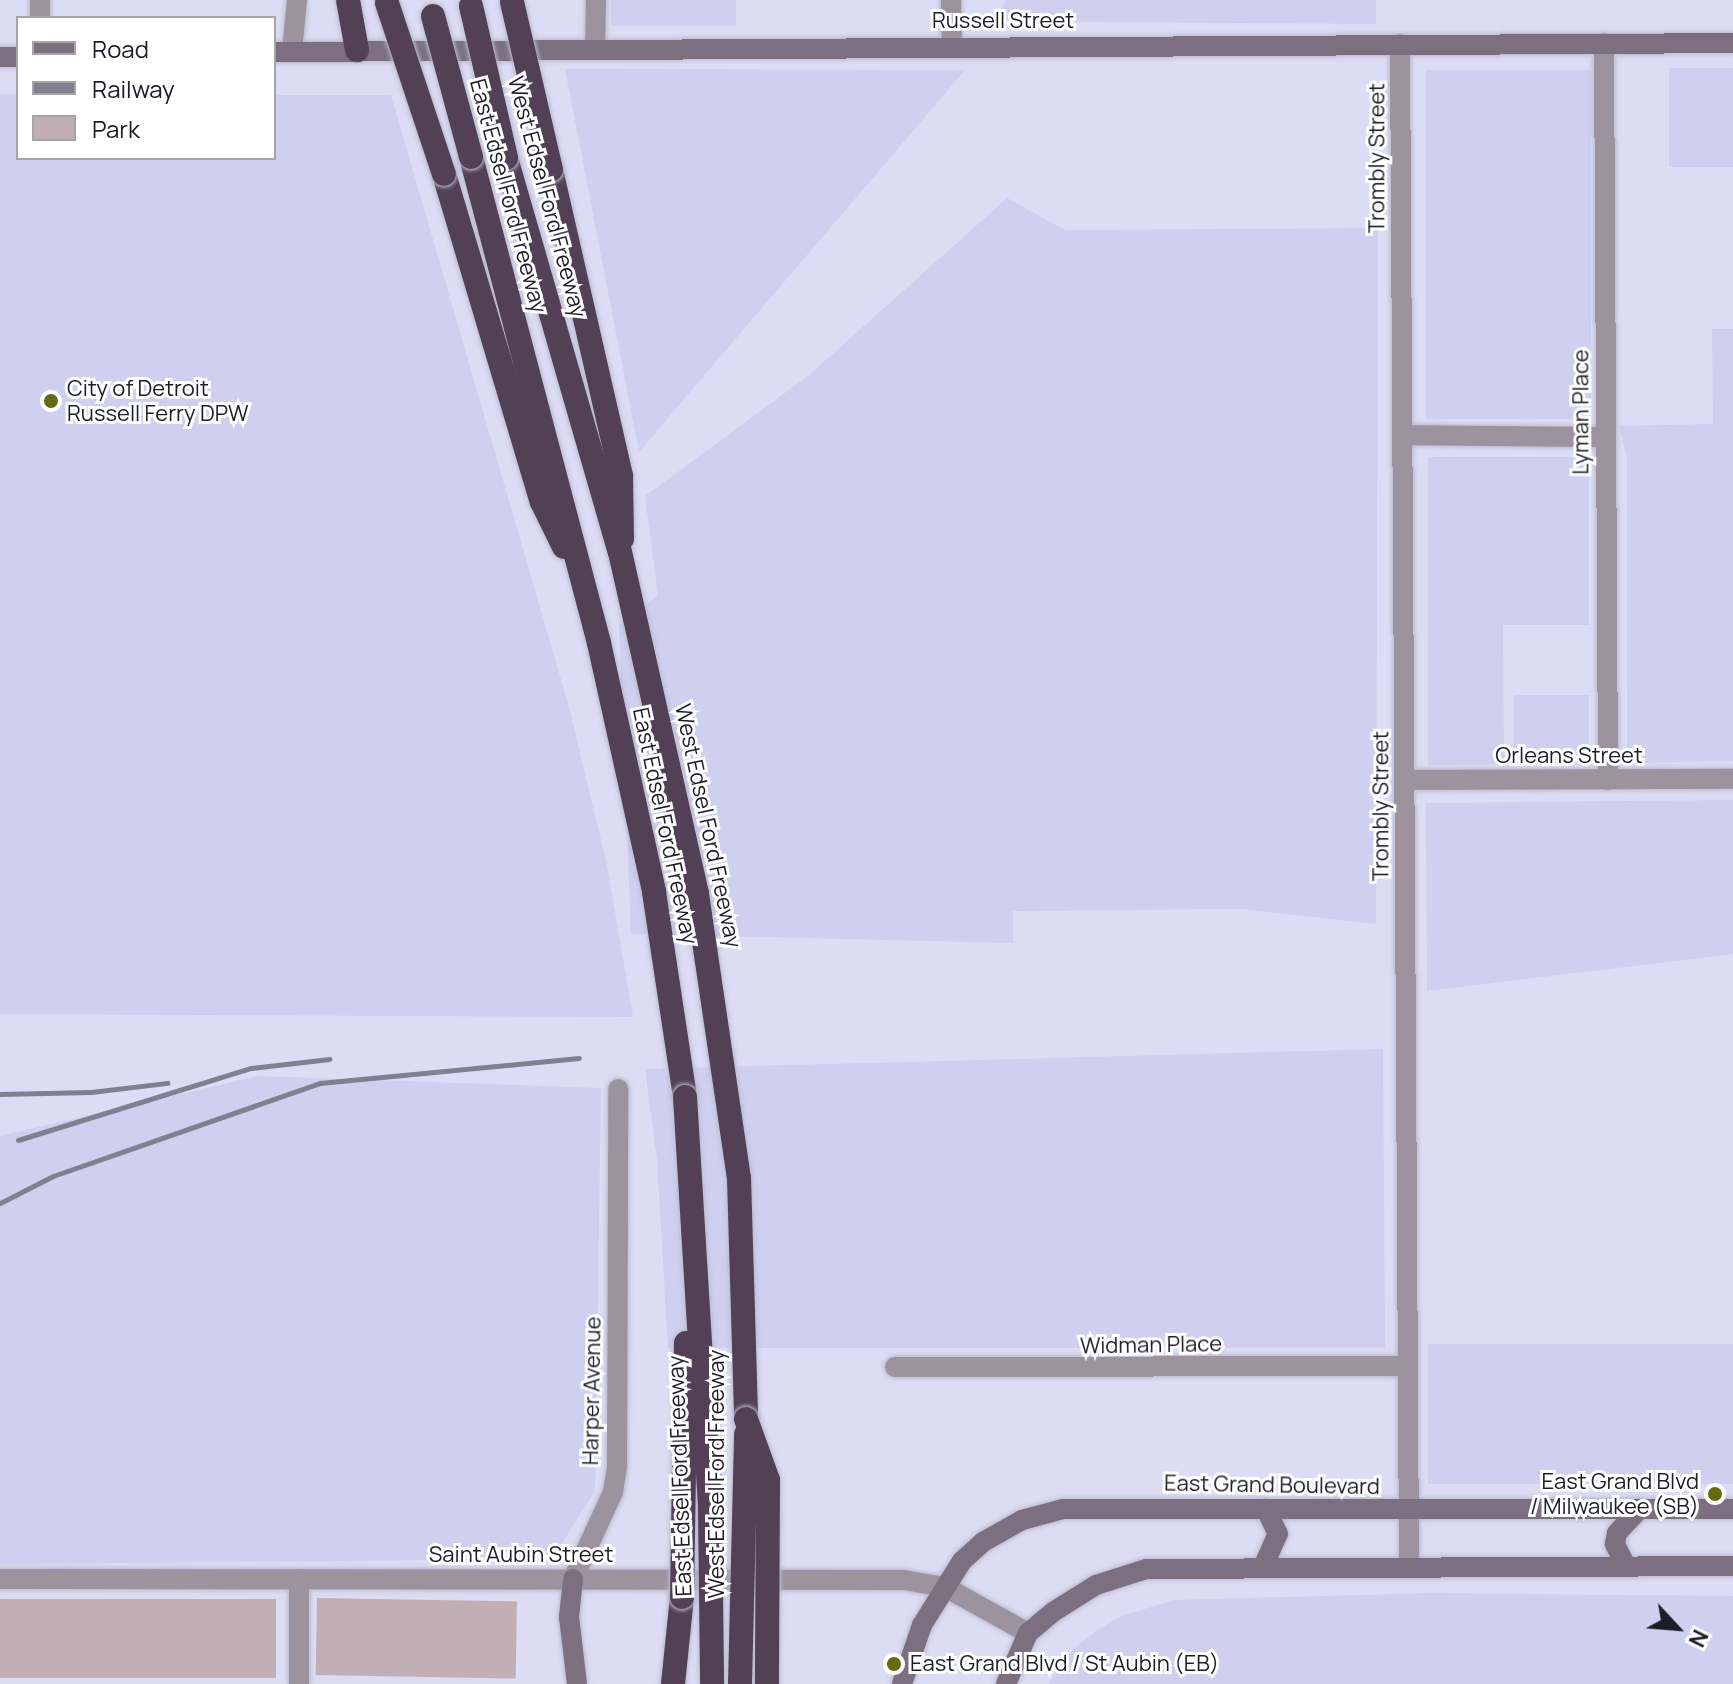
<!DOCTYPE html>
<style>
body{margin:0}
#map{position:relative;width:1733px;height:1684px;overflow:hidden;background:#dcdcf4;font-family:Manrope,sans-serif}
div>[style]{position:absolute}
[style*='--x']{left:calc(var(--x)*1px);top:calc(var(--y)*1px);width:calc(var(--w)*1px);rotate:calc(var(--a)*1deg)}
.built>*{inset:0;background:#cfd0ef;transform-origin:0 0}
.green>*{inset:0;background:#c2aeb5;transform-origin:0 0}
.roads{filter:drop-shadow(0 0 2px #babacf) drop-shadow(0 0 2px #babacf)}
.street>*{height:20px;margin:-10px;padding:0 10px;transform-origin:10px;border-radius:10px;background:#9c939e}
.secondary>*{height:20px;margin:-10px;padding:0 10px;transform-origin:10px;border-radius:10px;background:#7c6f7f}
.highway>*{height:24px;margin:-12px;padding:0 12px;transform-origin:12px;border-radius:12px;background:#514056}
.rail>*{height:5px;margin:-2.5px;padding:0 2.5px;transform-origin:2.5px;border-radius:2.5px;background:#808091}
.bridges{filter:drop-shadow(0 0 2px #babacf) drop-shadow(0 0 2px #babacf)}
.highway-bridge>*{height:24px;margin:-12px;padding:0 12px;transform-origin:12px;border-radius:12px;background:#514056}
.dots>*{width:22px;height:22px;translate:-50% -50%;box-sizing:border-box;border:4px solid #fff;border-radius:50%}
span{translate:-50% -50%;white-space:nowrap;text-align:center;line-height:1.15;-webkit-text-stroke:6px #fff;paint-order:stroke}
.street-label{font-size:22px;color:#1d1d26}
.poi-label{font-size:22px;color:#1d1d26}
.left{translate:0 -50%;text-align:left}
.right{translate:-100% -50%;text-align:right}
.legend{position:absolute;left:16px;top:16px;width:260px;height:144px;box-sizing:border-box;background:#fff;border:2px solid #a5a5a8;margin:0;padding:10px 14px;list-style:none;font-size:24px;color:#1d1d26}
.legend li{display:flex;align-items:center;gap:16px;height:40px}
.legend b{width:40px;border:2px solid #a5a5a8}
.north{position:absolute;left:1637px;top:1588px;width:80px;height:80px;-webkit-text-stroke:6px #fff;paint-order:stroke;rotate:116deg;font-size:22px;font-weight:700;line-height:32px;text-align:center;color:#1d1d26}
.north::after{content:'';display:block;margin:auto;width:28px;height:36px;background:#1d1d26;clip-path:polygon(50% 0,100% 100%,50% 72%,0 100%)}
</style>
<div id="map">
<div class="built">
<i style="left:611px;top:0;width:125px;height:26px"></i>
<i style="clip-path:polygon(1006px 0,1376px 0,1376px 24px,994px 21px)"></i>
<i style="left:1733px;top:68px;width:99px;height:64px;rotate:90deg"></i>
<i style="clip-path:polygon(565px 69px,965px 70px,639px 452px)"></i>
<i style="left:1591px;top:70px;width:349px;height:165px;rotate:90deg"></i>
<i style="clip-path:polygon(0 94px,18px 94px,18px 158px,274px 158px,274px 95px,391px 95px,569px 707px,607px 865px,633px 1017px,0 1014px)"></i>
<i style="clip-path:polygon(1007px 198px,1065px 230px,1378px 228px,1376px 924px,1242px 909px,1013px 911px,1013px 943px,631px 934px,619px 625px,658px 595px,645px 496px,808px 376px)"></i>
<i style="clip-path:polygon(1712px 329px,1733px 329px,1733px 761px,1627px 763px,1627px 459px,1619px 426px,1713px 424px)"></i>
<i style="clip-path:polygon(1428px 457px,1589px 457px,1589px 625px,1503px 625px,1504px 764px,1428px 765px)"></i>
<i style="left:1589px;top:695px;width:68px;height:75px;rotate:90deg"></i>
<i style="clip-path:polygon(1733px 800px,1733px 954px,1427px 991px,1426px 803px)"></i>
<i style="clip-path:polygon(1383px 1049px,1385px 1348px,668px 1348px,657px 1159px,645px 1069px)"></i>
<i style="clip-path:polygon(258px 1076px,601px 1088px,595px 1491px,552px 1559px,0 1564px,0 1136px)"></i>
<i style="left:1733px;top:1344px;width:140px;height:305px;rotate:90deg"></i>
<i style="clip-path:polygon(1430px 1593px,1733px 1596px,1733px 1684px,1048px 1684px,1071px 1651px,1096px 1631px,1121px 1616px,1175px 1600px)"></i>
</div>
<div class="green">
<i style="left:317px;top:1598px;width:200px;height:77px;rotate:1deg"></i>
<i style="left:276px;top:1599px;width:79px;height:276px;rotate:90deg"></i>
</div>
<div class="roads">
<div class="street">
<i style="--x:40;--y:0;--w:18;--a:90"></i>
<i style="--x:951;--y:0;--w:46;--a:88.8"></i>
<i style="--x:1604;--y:43;--w:737;--a:89.69"></i>
<i style="--x:1400;--y:44;--w:1523;--a:89.66"></i>
<i style="--x:595;--y:48;--w:48;--a:-88.8"></i>
<i style="--x:292;--y:51;--w:51;--a:-84.4"></i>
<i style="--x:1403;--y:435;--w:202;--a:0.6"></i>
<i style="--x:1405;--y:780;--w:328;--a:-0.2"></i>
<i style="--x:895;--y:1367;--w:513;--a:-0.11"></i>
<i style="--x:0;--y:1579;--w:904;--a:0.06"></i>
<i style="--x:904;--y:1580;--w:42;--a:9.7"></i>
<i style="--x:945;--y:1587;--w:95;--a:29"></i>
<i style="--x:299;--y:1579;--w:105;--a:90"></i>
<i style="--x:573;--y:1579;--w:96;--a:-65.3"></i>
<i style="--x:613;--y:1492;--w:25;--a:-81"></i>
<i style="--x:617;--y:1467;--w:378;--a:-89.8"></i>
</div>
<div class="secondary">
<i style="--x:274;--y:52;--w:1459;--a:-0.35"></i>
<i style="--x:0;--y:57;--w:18;--a:0"></i>
<i style="--x:1626;--y:1566;--w:25;--a:-117"></i>
<i style="--x:1615;--y:1544;--w:11;--a:-80"></i>
<i style="--x:1617;--y:1533;--w:33;--a:-47"></i>
<i style="--x:1263;--y:1567;--w:36;--a:-66"></i>
<i style="--x:1278;--y:1534;--w:28;--a:-116"></i>
<i style="--x:573;--y:1579;--w:38;--a:96"></i>
<i style="--x:569;--y:1617;--w:67;--a:83.2"></i>
<i style="--x:902;--y:1684;--w:62;--a:-71.3"></i>
<i style="--x:922;--y:1625;--w:75;--a:-58"></i>
<i style="--x:962;--y:1561;--w:28;--a:-42"></i>
<i style="--x:983;--y:1542;--w:45;--a:-29.4"></i>
<i style="--x:1022;--y:1520;--w:42;--a:-15"></i>
<i style="--x:1063;--y:1509;--w:670;--a:0"></i>
<i style="--x:1006;--y:1684;--w:56;--a:-66.7"></i>
<i style="--x:1028;--y:1633;--w:33;--a:-40"></i>
<i style="--x:1053;--y:1612;--w:51;--a:-32.1"></i>
<i style="--x:1096;--y:1585;--w:52;--a:-17.7"></i>
<i style="--x:1146;--y:1569;--w:587;--a:-0.29"></i>
</div>
<div class="highway">
<i style="--x:348;--y:0;--w:51;--a:79.8"></i>
<i style="--x:471;--y:157;--w:503;--a:75.24"></i>
<i style="--x:599;--y:643;--w:255;--a:77.5"></i>
<i style="--x:654;--y:892;--w:207;--a:81.4"></i>
<i style="--x:506;--y:158;--w:410;--a:73.9"></i>
<i style="--x:620;--y:552;--w:351;--a:77.3"></i>
<i style="--x:697;--y:894;--w:287;--a:81.6"></i>
<i style="--x:739;--y:1178;--w:241;--a:88.3"></i>
<i style="--x:551;--y:170;--w:314;--a:77.1"></i>
<i style="--x:621;--y:476;--w:63;--a:89.1"></i>
<i style="--x:444;--y:174;--w:342;--a:73.4"></i>
<i style="--x:542;--y:502;--w:50;--a:63.9"></i>
<i style="--x:673;--y:1684;--w:87;--a:-84.1"></i>
</div>
</div>
<div class="rail">
<i style="--x:0;--y:1094;--w:91;--a:-1.3"></i>
<i style="--x:91;--y:1092;--w:77;--a:-6.8"></i>
<i style="--x:18;--y:1140;--w:244;--a:-17.2"></i>
<i style="--x:251;--y:1068;--w:79;--a:-6.6"></i>
<i style="--x:0;--y:1203;--w:59;--a:-27"></i>
<i style="--x:53;--y:1176;--w:283;--a:-19.2"></i>
<i style="--x:320;--y:1083;--w:260;--a:-5.5"></i>
</div>
<div class="bridges">
<div class="highway-bridge">
<i style="--x:512;--y:2;--w:172;--a:76.9"></i>
<i style="--x:387;--y:3;--w:180;--a:71.6"></i>
<i style="--x:471;--y:6;--w:156;--a:77"></i>
<i style="--x:433;--y:16;--w:146;--a:74.9"></i>
<i style="--x:685;--y:1097;--w:415;--a:86.5"></i>
<i style="--x:710;--y:1511;--w:173;--a:89.3"></i>
<i style="--x:746;--y:1419;--w:65;--a:70.2"></i>
<i style="--x:768;--y:1480;--w:204;--a:90.3"></i>
<i style="--x:682;--y:1597;--w:254;--a:-89.1"></i>
<i style="--x:740;--y:1684;--w:250;--a:-88.6"></i>
</div>
</div>
<div class="dots">
<i style="left:51px;top:401px;background:#636b10"></i>
<i style="left:1715px;top:1494px;background:#636b10"></i>
<i style="left:894px;top:1664px;background:#636b10"></i>
</div>
<div class="street-label">
<span style="left:1003px;top:21px">Russell Street</span>
<span style="left:1377px;top:158px;rotate:-90deg">Trombly Street</span>
<span style="left:508px;top:196px;rotate:75deg">East Edsel Ford Freeway</span>
<span style="left:547px;top:197px;rotate:75deg">West Edsel Ford Freeway</span>
<span style="left:1581px;top:412px;rotate:-90deg">Lyman Place</span>
<span style="left:1569px;top:756px">Orleans Street</span>
<span style="left:1381px;top:806px;rotate:-90deg">Trombly Street</span>
<span style="left:665px;top:826px;rotate:78deg">East Edsel Ford Freeway</span>
<span style="left:708px;top:826px;rotate:78deg">West Edsel Ford Freeway</span>
<span style="left:1151px;top:1345px;rotate:-1deg">Widman Place</span>
<span style="left:592px;top:1391px;rotate:-89deg">Harper Avenue</span>
<span style="left:717px;top:1474px;rotate:-90deg">West Edsel Ford Freeway</span>
<span style="left:680px;top:1476px;rotate:-92deg">East Edsel Ford Freeway</span>
<span style="left:1272px;top:1485px;rotate:1deg">East Grand Boulevard</span>
<span style="left:521px;top:1555px">Saint Aubin Street</span>
</div>
<div class="poi-label">
<span class="left" style="left:67px;top:401px">City of Detroit<br>Russell Ferry DPW</span>
<span class="right" style="left:1699px;top:1494px">East Grand Blvd<br>/ Milwaukee (SB)</span>
<span class="left" style="left:910px;top:1664px">East Grand Blvd / St Aubin (EB)</span>
</div>
<ul class="legend">
<li><b style="height:10px;background:#7c6f7f"></b>Road</li>
<li><b style="height:10px;background:#808091"></b>Railway</li>
<li><b style="height:22px;background:#c2aeb5"></b>Park</li>
</ul>
<div class="north">N</div>
</div>
